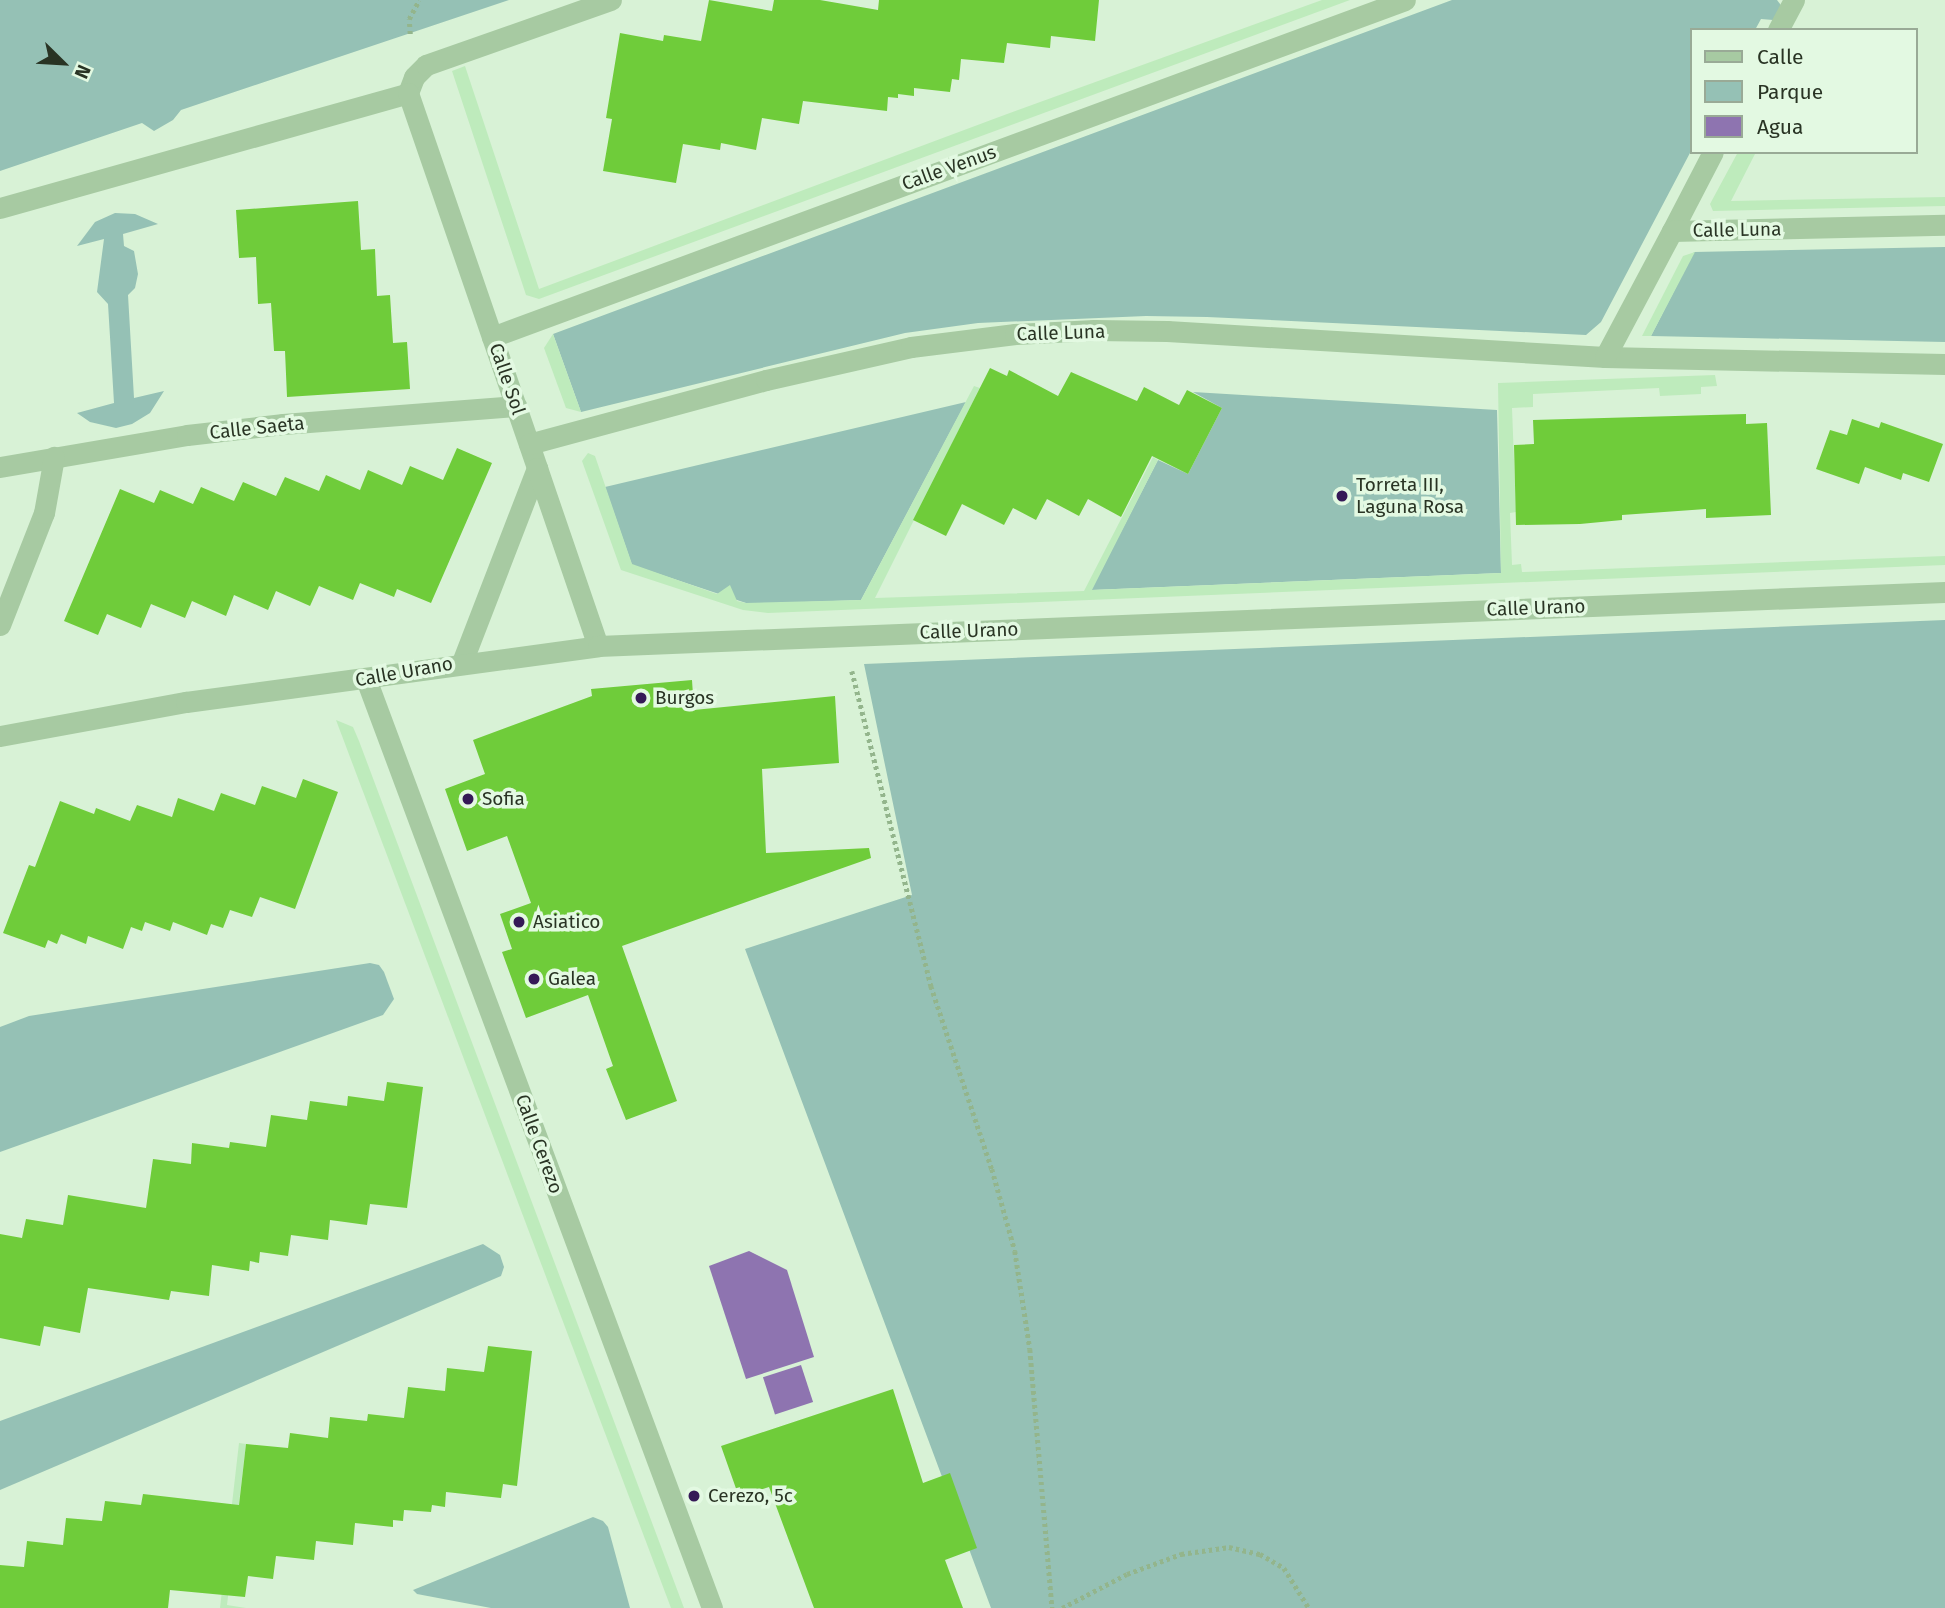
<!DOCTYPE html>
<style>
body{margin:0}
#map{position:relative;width:1945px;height:1608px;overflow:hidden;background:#d8f2d6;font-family:"Fira Sans",sans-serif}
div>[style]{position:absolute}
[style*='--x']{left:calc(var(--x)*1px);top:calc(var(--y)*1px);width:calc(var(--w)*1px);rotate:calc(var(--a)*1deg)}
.green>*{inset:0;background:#95c1b5}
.plaza>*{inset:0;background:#beebbc}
.water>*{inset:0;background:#8e74b0;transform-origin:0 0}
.building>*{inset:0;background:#6fcc3a}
.path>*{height:4.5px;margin-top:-2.25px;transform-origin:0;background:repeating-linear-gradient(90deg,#93b58c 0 3.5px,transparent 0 7px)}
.minor>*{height:21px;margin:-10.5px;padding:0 10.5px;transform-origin:10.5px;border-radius:10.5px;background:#a7caa2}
.dots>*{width:19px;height:19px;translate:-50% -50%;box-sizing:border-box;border:4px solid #e3f9e2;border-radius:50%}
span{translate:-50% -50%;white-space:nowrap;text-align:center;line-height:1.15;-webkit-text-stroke:7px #e3f9e2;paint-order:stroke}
.street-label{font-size:19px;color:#293424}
.poi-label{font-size:19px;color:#293424}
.left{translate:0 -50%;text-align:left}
.legend{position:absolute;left:1690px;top:28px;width:228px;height:126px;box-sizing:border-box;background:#e3f9e2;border:2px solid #99aa96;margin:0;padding:9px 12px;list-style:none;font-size:21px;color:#293424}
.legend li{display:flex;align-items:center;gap:14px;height:35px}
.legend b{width:35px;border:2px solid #99aa96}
.north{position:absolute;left:28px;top:28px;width:70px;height:70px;-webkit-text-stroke:5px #e3f9e2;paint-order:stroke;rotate:114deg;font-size:19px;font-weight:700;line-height:28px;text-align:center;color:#293424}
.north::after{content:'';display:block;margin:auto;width:24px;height:32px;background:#293424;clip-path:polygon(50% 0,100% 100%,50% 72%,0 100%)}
</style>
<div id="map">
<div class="green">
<i style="clip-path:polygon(0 0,509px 0,181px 110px,173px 120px,154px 131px,142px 123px,0 171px)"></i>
<i style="clip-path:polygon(1452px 0,1777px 0,1783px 8px,1773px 20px,1761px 19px,1755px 30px,1691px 30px,1691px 151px,1601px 322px,1586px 335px,1207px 317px,1146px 316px,978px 323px,905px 333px,581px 412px,553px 334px)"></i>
<i style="clip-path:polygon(115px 213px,135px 214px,158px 224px,123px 234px,124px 246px,134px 251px,138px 274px,135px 288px,128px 295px,134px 398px,164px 391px,150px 413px,132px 424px,116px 428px,90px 422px,77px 413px,114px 403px,108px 304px,97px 292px,104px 239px,77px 246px,95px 222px)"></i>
<i style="clip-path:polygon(1945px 247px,1945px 342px,1651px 336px,1694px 252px)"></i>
<i style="clip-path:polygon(1193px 392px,1497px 410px,1501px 573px,1091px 590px,1158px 460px,1188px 474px,1222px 408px)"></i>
<i style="clip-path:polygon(966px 402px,861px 600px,749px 604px,632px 565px,605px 487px)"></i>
<i style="clip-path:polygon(1945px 620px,1945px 1608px,991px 1608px,745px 949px,912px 895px,864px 664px)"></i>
<i style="clip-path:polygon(370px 963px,379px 965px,384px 972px,394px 999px,383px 1015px,0 1152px,0 1027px,29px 1016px)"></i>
<i style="clip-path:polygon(483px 1244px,500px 1255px,504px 1267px,501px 1276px,0 1490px,0 1421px)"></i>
<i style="clip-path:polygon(593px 1517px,603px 1521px,608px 1527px,630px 1608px,491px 1608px,417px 1594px,413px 1590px)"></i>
</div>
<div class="plaza">
<i style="clip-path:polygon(1322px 0,1350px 0,539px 299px,526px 295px,452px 71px,465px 66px,539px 289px,999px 117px)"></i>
<i style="clip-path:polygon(1738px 152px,1756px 152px,1731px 201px,1945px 197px,1945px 206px,1713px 211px,1710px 204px)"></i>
<i style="clip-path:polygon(1695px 252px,1651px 336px,1642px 336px,1683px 256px)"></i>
<i style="clip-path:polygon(553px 334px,581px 412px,566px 408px,544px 348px)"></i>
<i style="clip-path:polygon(1715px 375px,1717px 386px,1701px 387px,1701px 394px,1660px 396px,1659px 388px,1533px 394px,1533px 407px,1512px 408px,1516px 512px,1510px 513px,1512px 565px,1521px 564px,1522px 572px,1945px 556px,1945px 565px,768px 613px,743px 610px,621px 570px,582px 461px,588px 453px,595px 456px,632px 564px,717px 594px,730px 585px,737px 601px,746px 603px,861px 600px,974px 386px,980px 388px,875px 598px,1084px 591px,1153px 457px,1158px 460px,1092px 590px,1501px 573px,1498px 383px)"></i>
<i style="clip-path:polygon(336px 720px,353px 727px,359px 741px,684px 1608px,671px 1608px)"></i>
<i style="clip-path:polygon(239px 1443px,246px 1444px,227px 1605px,246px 1608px,220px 1608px)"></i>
</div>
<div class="water">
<i style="clip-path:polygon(749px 1251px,787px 1270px,814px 1357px,746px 1379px,709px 1266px)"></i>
<i style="left:801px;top:1365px;width:39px;height:40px;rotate:72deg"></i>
</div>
<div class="building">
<i style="clip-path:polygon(709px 0,772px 11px,774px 0,820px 0,878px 10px,879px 0,1099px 0,1095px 41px,1051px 36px,1050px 48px,1007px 43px,1004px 63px,961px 59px,959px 80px,952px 79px,950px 92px,914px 88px,914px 96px,898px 94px,898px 98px,888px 97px,887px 111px,803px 101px,799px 124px,762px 118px,756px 150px,721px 143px,720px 150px,683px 144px,676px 183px,603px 171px,612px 119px,606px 118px,620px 33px,663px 41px,664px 35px,701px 41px)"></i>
<i style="clip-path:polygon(358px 201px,361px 250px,375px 249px,377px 296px,390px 295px,393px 343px,407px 342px,410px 389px,287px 397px,285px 351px,274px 351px,271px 303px,258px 304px,256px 257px,239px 258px,236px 210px)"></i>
<i style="clip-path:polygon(990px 368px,1007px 376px,1009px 370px,1058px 396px,1071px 372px,1137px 401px,1144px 387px,1179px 405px,1187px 390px,1222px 408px,1188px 474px,1152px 456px,1121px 517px,1088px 499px,1079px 516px,1047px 499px,1036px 520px,1013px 508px,1004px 525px,962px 504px,946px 536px,913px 520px)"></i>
<i style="clip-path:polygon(1746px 414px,1746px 424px,1767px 423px,1771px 515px,1706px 518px,1706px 509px,1622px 515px,1622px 520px,1580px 524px,1516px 525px,1514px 445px,1534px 444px,1533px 420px)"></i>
<i style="clip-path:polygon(1852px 419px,1879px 428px,1881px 422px,1943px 444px,1929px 482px,1903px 473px,1901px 480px,1865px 467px,1859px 484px,1816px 469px,1830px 430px,1847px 435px)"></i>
<i style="clip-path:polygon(457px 448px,492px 463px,431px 603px,397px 589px,394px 597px,360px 583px,353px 600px,319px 586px,310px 606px,276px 591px,268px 610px,234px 595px,226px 616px,192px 601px,185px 618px,151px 604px,141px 628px,107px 614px,98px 635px,64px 621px,120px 489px,154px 503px,160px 490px,193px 504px,201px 487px,234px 501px,243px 482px,276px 496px,285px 477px,319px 491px,326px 475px,360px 490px,368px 470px,402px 485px,410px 466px,443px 480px)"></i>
<i style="clip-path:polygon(692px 680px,694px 710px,835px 696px,839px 763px,762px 769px,766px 853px,869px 848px,871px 858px,622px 946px,677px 1101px,626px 1120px,606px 1069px,613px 1066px,588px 995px,526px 1018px,502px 952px,512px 949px,500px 914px,531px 903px,507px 836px,467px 851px,445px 789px,485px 774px,473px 740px,592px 696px,591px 689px)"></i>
<i style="clip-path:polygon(303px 779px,338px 792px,295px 909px,260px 897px,252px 917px,230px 910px,223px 928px,211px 924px,207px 935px,173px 922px,170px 931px,145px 922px,142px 931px,131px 927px,123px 949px,88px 936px,86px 944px,61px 934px,57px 944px,48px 940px,45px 948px,3px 933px,29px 865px,35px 867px,60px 801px,94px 814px,96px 808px,130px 821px,137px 805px,172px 817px,178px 798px,214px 811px,221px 793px,255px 805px,262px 786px,296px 798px)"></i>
<i style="clip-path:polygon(387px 1082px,423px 1087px,407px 1208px,370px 1204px,367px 1225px,330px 1220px,328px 1240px,291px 1235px,288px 1256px,260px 1252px,259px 1263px,250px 1261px,249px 1271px,212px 1265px,209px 1296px,171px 1291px,169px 1300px,88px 1288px,80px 1333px,44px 1326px,40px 1346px,0 1338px,0 1234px,22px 1238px,26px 1219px,63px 1225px,68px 1195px,146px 1208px,153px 1159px,191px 1164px,192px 1143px,229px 1148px,230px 1142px,266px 1147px,271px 1115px,307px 1120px,310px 1101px,347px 1106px,348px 1096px,384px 1101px)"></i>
<i style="clip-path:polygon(488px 1346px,532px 1351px,517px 1486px,503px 1484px,501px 1498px,446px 1492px,445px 1507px,432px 1505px,431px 1512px,404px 1510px,403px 1521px,393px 1520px,393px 1527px,355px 1523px,353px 1545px,316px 1541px,314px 1560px,276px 1556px,273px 1579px,248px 1576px,245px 1597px,170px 1590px,168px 1608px,0 1608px,0 1565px,24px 1567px,27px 1541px,63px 1545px,66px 1518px,102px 1521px,105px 1501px,141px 1505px,143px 1494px,239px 1505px,246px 1444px,288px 1448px,290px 1433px,328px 1438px,330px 1417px,367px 1421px,368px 1414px,404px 1418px,408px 1387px,445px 1391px,447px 1368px,484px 1372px)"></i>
<i style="clip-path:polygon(893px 1389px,923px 1483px,950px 1473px,977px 1548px,945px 1560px,963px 1608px,814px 1608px,769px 1487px,739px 1497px,721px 1446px)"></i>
</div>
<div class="path">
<i style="--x:410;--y:34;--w:15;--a:-94"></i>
<i style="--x:409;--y:19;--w:21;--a:-62"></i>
<i style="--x:852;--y:671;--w:325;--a:75.9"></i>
<i style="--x:931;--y:986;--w:193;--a:71.6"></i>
<i style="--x:992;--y:1169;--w:85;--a:74.3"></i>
<i style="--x:1015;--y:1251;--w:99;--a:81.3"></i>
<i style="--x:1030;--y:1349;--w:260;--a:85.1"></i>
<i style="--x:1062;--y:1608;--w:73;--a:-27.6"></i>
<i style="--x:1127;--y:1574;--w:58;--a:-20.3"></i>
<i style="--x:1181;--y:1554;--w:49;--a:-8.3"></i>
<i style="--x:1229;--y:1547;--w:32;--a:13"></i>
<i style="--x:1260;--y:1554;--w:28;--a:30"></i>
<i style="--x:1284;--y:1568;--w:47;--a:58"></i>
</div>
<div class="minor">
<i style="--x:1778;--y:30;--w:34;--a:-62"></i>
<i style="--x:408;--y:93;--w:17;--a:-69"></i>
<i style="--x:414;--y:77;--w:17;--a:-45"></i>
<i style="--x:426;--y:65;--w:196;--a:-19.4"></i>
<i style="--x:0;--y:208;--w:424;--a:-15.7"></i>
<i style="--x:408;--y:93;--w:397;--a:71"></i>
<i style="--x:537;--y:468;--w:208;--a:111.1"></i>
<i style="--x:1672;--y:231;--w:89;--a:-62.6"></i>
<i style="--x:492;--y:337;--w:973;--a:-20.26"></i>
<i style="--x:1605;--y:357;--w:340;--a:1.2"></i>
<i style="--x:529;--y:444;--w:245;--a:-15.1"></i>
<i style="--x:766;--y:380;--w:149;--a:-12.8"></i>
<i style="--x:911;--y:347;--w:105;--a:-7.1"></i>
<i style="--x:1015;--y:334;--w:79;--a:-2.9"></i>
<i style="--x:1094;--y:330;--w:73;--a:0.8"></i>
<i style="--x:1167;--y:331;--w:439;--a:3.4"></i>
<i style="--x:1605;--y:357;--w:143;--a:-62"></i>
<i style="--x:1672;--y:231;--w:273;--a:-1.3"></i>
<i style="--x:0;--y:467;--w:190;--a:-9.7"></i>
<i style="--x:187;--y:435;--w:97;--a:-6.5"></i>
<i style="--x:283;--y:424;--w:234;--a:-4.4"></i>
<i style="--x:537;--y:468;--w:188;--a:71.1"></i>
<i style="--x:0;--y:625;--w:120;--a:-68.6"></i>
<i style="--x:44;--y:513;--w:57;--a:-79.9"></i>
<i style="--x:366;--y:679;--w:991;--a:69.57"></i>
<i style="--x:0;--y:736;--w:189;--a:-10.4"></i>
<i style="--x:186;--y:702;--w:416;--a:-7.7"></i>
<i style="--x:598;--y:646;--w:1348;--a:-2.3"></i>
</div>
<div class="dots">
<i style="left:1342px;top:496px;background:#351957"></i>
<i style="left:641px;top:698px;background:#351957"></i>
<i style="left:468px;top:799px;background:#351957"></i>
<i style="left:519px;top:922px;background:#351957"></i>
<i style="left:534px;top:979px;background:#351957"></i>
<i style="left:694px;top:1496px;background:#351957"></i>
</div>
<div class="street-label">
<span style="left:949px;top:168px;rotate:-20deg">Calle Venus</span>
<span style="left:1737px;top:230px;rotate:-1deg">Calle Luna</span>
<span style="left:1061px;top:333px;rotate:-2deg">Calle Luna</span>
<span style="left:507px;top:379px;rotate:71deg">Calle Sol</span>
<span style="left:257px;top:428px;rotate:-6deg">Calle Saeta</span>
<span style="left:1536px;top:608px;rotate:-2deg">Calle Urano</span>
<span style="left:969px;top:631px;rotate:-2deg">Calle Urano</span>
<span style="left:404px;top:672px;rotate:-10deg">Calle Urano</span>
<span style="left:539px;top:1144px;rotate:70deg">Calle Cerezo</span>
</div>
<div class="poi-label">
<span class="left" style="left:1356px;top:496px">Torreta III,<br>Laguna Rosa</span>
<span class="left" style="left:655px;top:698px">Burgos</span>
<span class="left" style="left:482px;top:799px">Sofia</span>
<span class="left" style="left:533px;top:922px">Asiatico</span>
<span class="left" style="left:548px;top:979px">Galea</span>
<span class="left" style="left:708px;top:1496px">Cerezo, 5c</span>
</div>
<ul class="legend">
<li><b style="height:9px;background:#a7caa2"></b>Calle</li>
<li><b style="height:19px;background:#95c1b5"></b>Parque</li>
<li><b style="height:19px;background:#8e74b0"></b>Agua</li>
</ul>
<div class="north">N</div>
</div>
